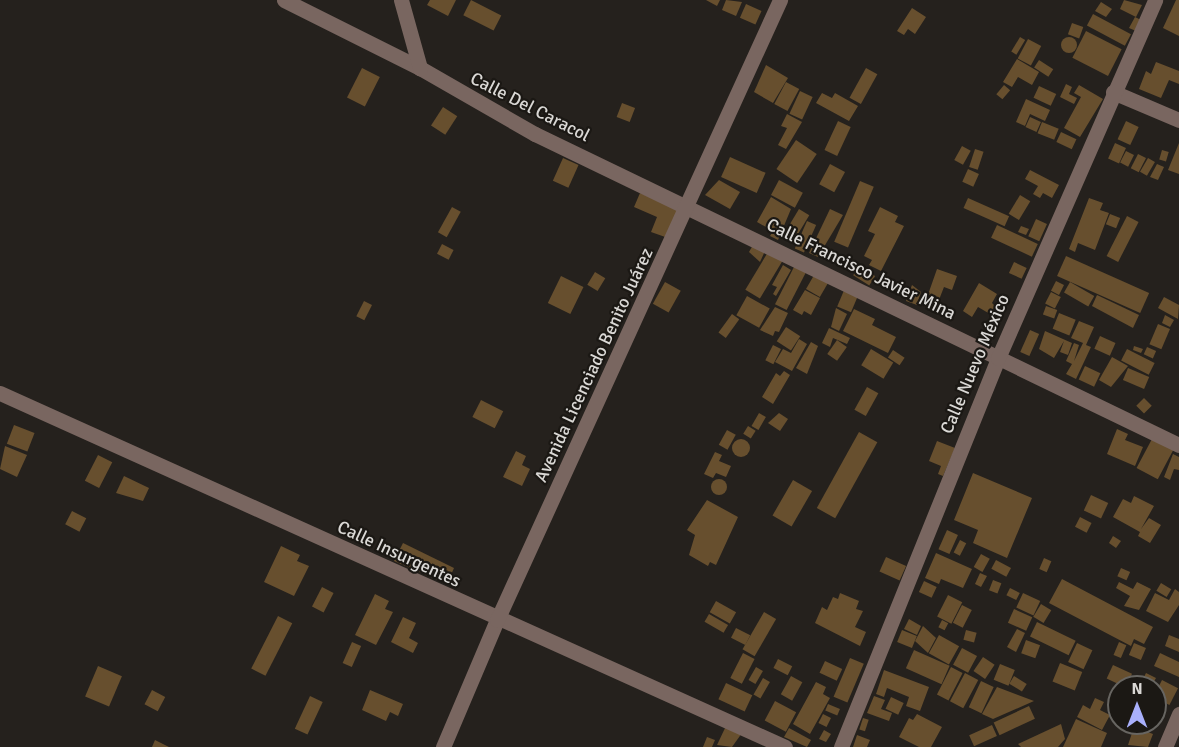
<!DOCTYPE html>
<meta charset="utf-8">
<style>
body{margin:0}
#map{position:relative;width:1179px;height:747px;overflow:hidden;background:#25211d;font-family:Signika,sans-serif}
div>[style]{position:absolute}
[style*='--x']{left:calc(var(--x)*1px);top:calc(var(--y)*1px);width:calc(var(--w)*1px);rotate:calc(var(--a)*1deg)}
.building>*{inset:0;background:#674f2e;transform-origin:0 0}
.round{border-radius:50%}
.minor>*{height:15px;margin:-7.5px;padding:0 7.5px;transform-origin:7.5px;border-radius:7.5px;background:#796660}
span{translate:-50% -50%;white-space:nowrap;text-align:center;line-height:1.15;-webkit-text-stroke:4.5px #1b1814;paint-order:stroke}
.street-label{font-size:18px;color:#dad8d5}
.north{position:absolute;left:1107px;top:675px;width:60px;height:60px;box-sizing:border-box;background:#1b1814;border:2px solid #676561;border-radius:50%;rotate:0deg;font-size:16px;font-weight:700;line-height:24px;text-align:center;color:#dad8d5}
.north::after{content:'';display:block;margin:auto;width:21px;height:27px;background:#a9b0fc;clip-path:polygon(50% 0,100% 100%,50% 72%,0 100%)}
</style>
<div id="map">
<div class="building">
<i style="clip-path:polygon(430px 0,456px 0,448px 16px,427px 5px)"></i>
<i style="left:471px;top:0;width:34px;height:17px;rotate:27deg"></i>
<i style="clip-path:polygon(706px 0,720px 0,717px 6px)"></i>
<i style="clip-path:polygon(726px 0,742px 2px,736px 16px,722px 10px)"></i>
<i style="clip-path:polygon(1124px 0,1142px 5px,1136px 17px,1120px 9px)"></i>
<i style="clip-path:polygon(1176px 0,1179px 0,1179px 36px,1163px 28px)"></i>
<i style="clip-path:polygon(1101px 2px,1112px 9px,1106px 17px,1095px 11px)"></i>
<i style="left:746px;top:4px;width:17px;height:15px;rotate:24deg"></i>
<i style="clip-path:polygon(912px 8px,926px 17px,915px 34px,908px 29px,904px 35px,897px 31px)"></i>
<i style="left:1093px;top:14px;width:43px;height:13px;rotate:28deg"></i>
<i style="clip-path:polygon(1135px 17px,1141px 20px,1136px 31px,1129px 28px)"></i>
<i style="left:1072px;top:23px;width:12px;height:12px;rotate:20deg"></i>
<i style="left:1086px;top:31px;width:40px;height:30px;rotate:27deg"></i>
<i class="round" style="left:1061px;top:37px;width:16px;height:16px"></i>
<i style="left:1020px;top:37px;width:6px;height:17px;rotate:31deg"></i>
<i style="left:1028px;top:39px;width:15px;height:22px;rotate:28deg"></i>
<i style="clip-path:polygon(1017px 59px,1039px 72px,1032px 85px,1018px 77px,1012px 87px,1003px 82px)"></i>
<i style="left:1039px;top:60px;width:17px;height:9px;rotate:33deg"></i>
<i style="clip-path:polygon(1156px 62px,1179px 71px,1179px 84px,1169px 80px,1161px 98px,1139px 89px,1146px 71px,1151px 74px)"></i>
<i style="clip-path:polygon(766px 65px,788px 78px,773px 103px,754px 92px)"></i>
<i style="left:362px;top:68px;width:20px;height:33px;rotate:27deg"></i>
<i style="left:866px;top:68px;width:13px;height:34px;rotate:29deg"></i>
<i style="left:786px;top:82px;width:15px;height:25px;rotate:28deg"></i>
<i style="clip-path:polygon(1066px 84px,1072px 87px,1069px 94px,1077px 98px,1074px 104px,1060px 97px)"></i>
<i style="left:1004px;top:85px;width:8px;height:12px;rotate:40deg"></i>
<i style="clip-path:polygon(1079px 85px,1103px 99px,1080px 137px,1064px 128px,1081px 97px,1074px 93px)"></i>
<i style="left:1039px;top:86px;width:19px;height:13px;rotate:25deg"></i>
<i style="left:800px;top:91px;width:14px;height:25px;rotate:25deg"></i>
<i style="clip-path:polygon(822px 93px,832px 98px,835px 93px,858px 106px,849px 121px,816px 103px)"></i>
<i style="clip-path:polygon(1026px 99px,1050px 110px,1045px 121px,1030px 114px,1025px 126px,1016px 122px)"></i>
<i style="left:622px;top:103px;width:14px;height:15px;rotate:21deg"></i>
<i style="left:443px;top:107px;width:17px;height:22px;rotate:33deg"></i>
<i style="clip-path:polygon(787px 114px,802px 122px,786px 149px,778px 145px,787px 128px,781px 126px)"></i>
<i style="left:1030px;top:117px;width:12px;height:11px;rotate:24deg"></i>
<i style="left:838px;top:121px;width:14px;height:32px;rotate:25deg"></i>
<i style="left:1126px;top:121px;width:14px;height:20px;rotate:25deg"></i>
<i style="left:1042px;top:122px;width:18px;height:12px;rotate:22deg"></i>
<i style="left:1061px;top:132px;width:17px;height:11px;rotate:25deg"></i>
<i style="left:796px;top:140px;width:25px;height:35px;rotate:34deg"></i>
<i style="left:1115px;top:143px;width:12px;height:17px;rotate:24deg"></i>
<i style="clip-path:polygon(1179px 143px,1179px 174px,1168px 170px)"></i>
<i style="left:962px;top:146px;width:10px;height:16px;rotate:29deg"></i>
<i style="left:975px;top:149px;width:9px;height:19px;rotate:18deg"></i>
<i style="left:1162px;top:150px;width:7px;height:10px;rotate:16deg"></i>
<i style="left:1126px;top:151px;width:9px;height:13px;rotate:27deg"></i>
<i style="left:1138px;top:154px;width:9px;height:16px;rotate:27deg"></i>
<i style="left:730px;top:157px;width:39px;height:22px;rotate:24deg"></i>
<i style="left:563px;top:158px;width:17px;height:25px;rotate:24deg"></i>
<i style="left:1148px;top:158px;width:8px;height:16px;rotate:30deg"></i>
<i style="left:830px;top:164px;width:17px;height:23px;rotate:28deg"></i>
<i style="clip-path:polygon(1157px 164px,1164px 167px,1158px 180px,1150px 177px)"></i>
<i style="left:968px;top:169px;width:12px;height:14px;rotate:24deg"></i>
<i style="clip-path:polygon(1030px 170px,1059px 185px,1052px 198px,1043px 193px,1040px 198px,1033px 194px,1038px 186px,1025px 179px)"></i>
<i style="clip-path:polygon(719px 180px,740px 192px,730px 209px,705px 195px)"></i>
<i style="left:779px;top:180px;width:27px;height:17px;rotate:28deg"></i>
<i style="left:860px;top:181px;width:15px;height:66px;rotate:23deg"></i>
<i style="clip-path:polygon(640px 193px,680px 209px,668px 238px,651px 232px,657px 217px,634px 207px)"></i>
<i style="left:1020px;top:195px;width:12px;height:22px;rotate:31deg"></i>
<i style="clip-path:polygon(771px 197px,791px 209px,778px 240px,770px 236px,773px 231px,757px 222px)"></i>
<i style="left:968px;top:198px;width:45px;height:11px;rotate:24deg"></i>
<i style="clip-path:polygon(1089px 198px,1103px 203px,1100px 210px,1109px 213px,1095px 250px,1078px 243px,1075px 252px,1069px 249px)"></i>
<i style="left:452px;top:207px;width:10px;height:29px;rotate:29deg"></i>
<i style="clip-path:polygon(880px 207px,898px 216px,895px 222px,904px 226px,881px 271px,869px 265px,872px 260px,864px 256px,875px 234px,868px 231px)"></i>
<i style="left:799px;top:209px;width:12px;height:31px;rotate:31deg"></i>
<i style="clip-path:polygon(830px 209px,843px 215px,818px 257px,809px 253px)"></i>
<i style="left:1110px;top:214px;width:11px;height:11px;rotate:22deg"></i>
<i style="left:1127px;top:216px;width:13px;height:45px;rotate:27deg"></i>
<i style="left:1036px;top:219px;width:12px;height:19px;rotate:24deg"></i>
<i style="left:807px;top:221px;width:10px;height:30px;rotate:24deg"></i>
<i style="left:997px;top:225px;width:45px;height:14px;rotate:25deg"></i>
<i style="clip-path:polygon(1021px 226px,1029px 229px,1026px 235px,1018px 232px)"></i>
<i style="left:442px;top:244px;width:13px;height:11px;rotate:27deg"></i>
<i style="clip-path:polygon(753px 245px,765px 251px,760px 262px,749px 252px)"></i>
<i style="left:768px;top:252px;width:17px;height:44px;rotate:31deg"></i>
<i style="left:1066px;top:256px;width:91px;height:22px;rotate:24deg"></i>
<i style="left:1014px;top:262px;width:14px;height:12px;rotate:25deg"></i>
<i style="clip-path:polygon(783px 265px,791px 270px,776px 296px,773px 294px,777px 287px,772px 285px)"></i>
<i style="left:795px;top:265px;width:13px;height:44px;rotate:27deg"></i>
<i style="left:859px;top:266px;width:19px;height:11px;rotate:32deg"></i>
<i style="clip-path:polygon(937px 269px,957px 276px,952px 290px,944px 287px,935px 310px,924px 306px)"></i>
<i style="left:817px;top:270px;width:16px;height:22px;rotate:30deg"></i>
<i style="left:595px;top:272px;width:12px;height:15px;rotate:31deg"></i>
<i style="left:561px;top:276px;width:25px;height:30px;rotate:26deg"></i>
<i style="left:1056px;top:281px;width:9px;height:11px;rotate:27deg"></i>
<i style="left:665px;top:282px;width:18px;height:25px;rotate:29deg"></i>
<i style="left:1070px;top:282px;width:28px;height:12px;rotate:30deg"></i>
<i style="clip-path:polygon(979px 283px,997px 294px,992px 303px,995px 306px,990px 314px,978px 307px,972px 317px,963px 311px)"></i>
<i style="clip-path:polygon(912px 285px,921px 292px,917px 305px,906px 301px)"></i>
<i style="left:845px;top:288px;width:15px;height:20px;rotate:23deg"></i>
<i style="clip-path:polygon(805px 290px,820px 298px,811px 315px,804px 311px,802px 315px,793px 310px)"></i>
<i style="left:1051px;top:292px;width:11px;height:13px;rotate:27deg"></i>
<i style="clip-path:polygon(1097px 295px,1139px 315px,1133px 328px,1092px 306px)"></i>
<i style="left:747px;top:296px;width:26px;height:22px;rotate:29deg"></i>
<i style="clip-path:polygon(1164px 297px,1179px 305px,1178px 319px,1158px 308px)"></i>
<i style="left:364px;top:301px;width:9px;height:17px;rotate:27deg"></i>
<i style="left:1046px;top:306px;width:12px;height:9px;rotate:20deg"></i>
<i style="clip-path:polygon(775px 307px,788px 313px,779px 332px,775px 331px,773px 336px,760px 330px)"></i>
<i style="clip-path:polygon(836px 308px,847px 314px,839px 331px,831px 327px)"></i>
<i style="clip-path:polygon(854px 309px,875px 319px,872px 325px,896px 337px,888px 353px,843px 331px)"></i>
<i style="left:1059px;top:313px;width:18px;height:17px;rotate:22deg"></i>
<i style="left:732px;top:314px;width:9px;height:23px;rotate:36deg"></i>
<i style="clip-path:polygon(1165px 315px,1174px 320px,1170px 327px,1162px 323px)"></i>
<i style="clip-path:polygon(1079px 321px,1094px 327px,1086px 345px,1091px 347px,1076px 379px,1066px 374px,1072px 364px,1066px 361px,1074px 343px,1079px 345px,1074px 361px,1083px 343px,1071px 338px)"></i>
<i style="left:1158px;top:324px;width:13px;height:22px;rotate:23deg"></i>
<i style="left:786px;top:327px;width:17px;height:17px;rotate:33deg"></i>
<i style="clip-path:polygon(829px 328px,850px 338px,847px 344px,833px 338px,830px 347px,822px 343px)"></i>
<i style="left:1030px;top:330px;width:10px;height:24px;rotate:24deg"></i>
<i style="clip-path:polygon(1045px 331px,1072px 343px,1068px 355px,1060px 352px,1064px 341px,1054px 358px,1039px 349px)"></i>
<i style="left:1100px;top:336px;width:17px;height:14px;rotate:24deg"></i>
<i style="clip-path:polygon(799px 339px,807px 344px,792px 371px,775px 362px,783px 349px,791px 353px)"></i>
<i style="left:837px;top:340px;width:12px;height:17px;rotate:35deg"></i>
<i style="clip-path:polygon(811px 342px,818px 346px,807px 374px,796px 368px)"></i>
<i style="left:773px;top:345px;width:9px;height:17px;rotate:27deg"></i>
<i style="clip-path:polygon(1134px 346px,1143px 349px,1141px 353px,1133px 350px)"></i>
<i style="left:1147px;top:347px;width:10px;height:8px;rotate:24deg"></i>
<i style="left:871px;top:349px;width:26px;height:19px;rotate:31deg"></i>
<i style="left:1127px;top:349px;width:31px;height:13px;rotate:27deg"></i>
<i style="left:893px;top:350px;width:14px;height:9px;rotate:34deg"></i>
<i style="clip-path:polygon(1112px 357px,1128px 366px,1111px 387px,1099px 380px)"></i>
<i style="left:1085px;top:366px;width:17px;height:15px;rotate:25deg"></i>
<i style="left:1128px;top:368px;width:23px;height:13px;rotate:23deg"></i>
<i style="clip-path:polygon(784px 371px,790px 375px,773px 404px,762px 397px,776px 373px,780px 376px)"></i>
<i style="left:867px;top:387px;width:13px;height:26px;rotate:29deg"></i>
<i style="left:1144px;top:398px;width:11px;height:11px;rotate:45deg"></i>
<i style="left:481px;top:400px;width:25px;height:19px;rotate:27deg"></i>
<i style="left:759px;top:413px;width:8px;height:15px;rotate:30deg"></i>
<i style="clip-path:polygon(779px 413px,788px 419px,780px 431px,768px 423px)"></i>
<i style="left:14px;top:425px;width:22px;height:20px;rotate:21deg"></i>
<i style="left:748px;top:426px;width:9px;height:9px;rotate:32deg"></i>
<i style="clip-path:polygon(1117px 429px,1128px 434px,1125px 440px,1143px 447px,1135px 466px,1107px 454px)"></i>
<i style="left:727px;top:430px;width:10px;height:17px;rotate:29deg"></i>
<i style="left:859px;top:432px;width:21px;height:87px;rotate:29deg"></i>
<i style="left:1153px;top:437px;width:24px;height:35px;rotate:28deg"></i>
<i class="round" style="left:732px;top:439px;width:18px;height:18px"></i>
<i style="clip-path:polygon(937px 441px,955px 448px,943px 476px,938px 474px,941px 466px,929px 461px)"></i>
<i style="clip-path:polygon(5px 446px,27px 455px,17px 477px,0 469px)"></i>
<i style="clip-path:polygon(516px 451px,526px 456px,522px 465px,530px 469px,522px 486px,503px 477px)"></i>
<i style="clip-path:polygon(715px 452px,722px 455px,719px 461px,731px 466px,726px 477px,716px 473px,713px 478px,704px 474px)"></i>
<i style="clip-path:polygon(1173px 454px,1179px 457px,1179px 470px,1174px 469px,1170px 480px,1164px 477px)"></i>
<i style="left:98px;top:455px;width:16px;height:29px;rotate:27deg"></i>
<i style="clip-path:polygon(973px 473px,1032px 498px,1007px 558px,973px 543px,978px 530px,954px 520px)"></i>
<i style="clip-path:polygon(124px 476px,149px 488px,143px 501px,116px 493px)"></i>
<i class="round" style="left:711px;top:479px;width:16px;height:16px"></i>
<i style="left:793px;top:480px;width:22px;height:41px;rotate:30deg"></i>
<i style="left:1091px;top:495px;width:19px;height:17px;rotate:25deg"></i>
<i style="clip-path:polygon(1134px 496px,1154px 506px,1141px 529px,1149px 518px,1161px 525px,1150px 543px,1138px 536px,1140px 532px,1113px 517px,1123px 499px,1131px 503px)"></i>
<i style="clip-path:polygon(707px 500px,738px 517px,716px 565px,710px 562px,708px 566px,689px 555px,695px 535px,687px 530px)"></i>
<i style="left:72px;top:511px;width:16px;height:15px;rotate:27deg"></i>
<i style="left:1080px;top:517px;width:13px;height:11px;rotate:27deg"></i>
<i style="left:947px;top:530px;width:12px;height:21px;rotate:24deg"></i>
<i style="clip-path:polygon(1113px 536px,1121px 541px,1116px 548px,1109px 543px)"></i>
<i style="left:960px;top:540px;width:7px;height:14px;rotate:27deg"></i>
<i style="clip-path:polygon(403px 543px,454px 568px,447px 584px,394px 561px)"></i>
<i style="clip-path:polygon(281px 546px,300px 555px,297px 561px,309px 566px,294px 596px,264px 582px)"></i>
<i style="clip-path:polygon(936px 553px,972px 569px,963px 588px,941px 579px,939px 584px,925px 578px)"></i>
<i style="left:981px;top:554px;width:10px;height:15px;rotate:29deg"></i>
<i style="left:886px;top:557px;width:22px;height:16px;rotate:24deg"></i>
<i style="left:1044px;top:558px;width:8px;height:12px;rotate:23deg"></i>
<i style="left:996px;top:560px;width:17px;height:10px;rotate:28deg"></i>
<i style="left:1121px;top:568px;width:10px;height:9px;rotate:24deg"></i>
<i style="clip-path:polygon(980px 573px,987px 576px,981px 587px,975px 584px)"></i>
<i style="clip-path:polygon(1062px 579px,1153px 627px,1144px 644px,1134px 639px,1131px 646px,1049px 603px)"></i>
<i style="left:993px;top:580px;width:9px;height:11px;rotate:21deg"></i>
<i style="left:924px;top:581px;width:14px;height:12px;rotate:25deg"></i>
<i style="clip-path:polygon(1119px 582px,1133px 589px,1137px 582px,1151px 589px,1139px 610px,1124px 606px,1130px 596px,1116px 588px)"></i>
<i style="left:1161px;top:583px;width:12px;height:9px;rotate:31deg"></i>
<i style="left:322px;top:587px;width:13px;height:22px;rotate:27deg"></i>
<i style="left:1010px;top:588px;width:11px;height:8px;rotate:27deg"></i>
<i style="clip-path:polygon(1175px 589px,1179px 592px,1179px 605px,1168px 622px,1146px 611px,1155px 593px,1169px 600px)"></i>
<i style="clip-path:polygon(840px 593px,859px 601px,856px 609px,863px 611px,855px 627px,866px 632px,860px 646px,815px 623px,822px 607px,827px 610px,833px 597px,838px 599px)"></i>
<i style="left:1023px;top:593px;width:19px;height:16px;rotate:25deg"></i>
<i style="clip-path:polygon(375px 594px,389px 601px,385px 609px,393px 612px,376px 645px,355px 635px)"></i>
<i style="left:948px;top:595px;width:16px;height:24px;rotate:27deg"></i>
<i style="left:716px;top:601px;width:23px;height:13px;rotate:29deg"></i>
<i style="left:1041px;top:604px;width:12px;height:15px;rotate:31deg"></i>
<i style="left:962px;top:605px;width:11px;height:20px;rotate:27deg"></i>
<i style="left:1014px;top:609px;width:20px;height:15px;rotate:24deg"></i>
<i style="left:764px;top:612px;width:14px;height:43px;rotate:30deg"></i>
<i style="left:709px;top:614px;width:22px;height:9px;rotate:30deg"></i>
<i style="left:278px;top:616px;width:16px;height:59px;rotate:27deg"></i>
<i style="clip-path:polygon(403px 617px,416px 623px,409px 638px,418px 643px,413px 653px,391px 642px)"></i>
<i style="clip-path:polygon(909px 619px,921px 626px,917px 635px,904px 629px)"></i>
<i style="left:942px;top:620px;width:7px;height:8px;rotate:27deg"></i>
<i style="left:1037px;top:622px;width:43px;height:16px;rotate:26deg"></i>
<i style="clip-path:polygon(923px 626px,936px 638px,928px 653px,915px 641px)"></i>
<i style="left:736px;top:628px;width:16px;height:11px;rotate:27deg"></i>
<i style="clip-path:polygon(1017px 629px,1025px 633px,1016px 652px,1007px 647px)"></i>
<i style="left:902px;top:630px;width:16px;height:13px;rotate:22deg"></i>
<i style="left:966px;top:630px;width:11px;height:10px;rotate:15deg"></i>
<i style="left:939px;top:635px;width:23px;height:21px;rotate:29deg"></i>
<i style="clip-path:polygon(1169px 635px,1179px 639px,1179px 652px,1165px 646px)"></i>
<i style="left:1026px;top:640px;width:15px;height:14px;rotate:20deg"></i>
<i style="left:352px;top:642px;width:10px;height:23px;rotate:24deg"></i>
<i style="left:1119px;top:642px;width:8px;height:14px;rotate:23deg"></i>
<i style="left:1077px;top:643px;width:17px;height:21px;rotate:25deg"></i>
<i style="left:1134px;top:643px;width:13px;height:13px;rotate:23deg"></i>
<i style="left:962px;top:648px;width:17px;height:19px;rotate:28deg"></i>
<i style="left:914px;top:650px;width:39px;height:20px;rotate:24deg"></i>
<i style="left:743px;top:653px;width:13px;height:28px;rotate:27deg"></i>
<i style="clip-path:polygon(1160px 653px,1179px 662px,1179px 677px,1154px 666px)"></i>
<i style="left:983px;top:657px;width:14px;height:17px;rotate:34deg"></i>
<i style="left:850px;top:658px;width:15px;height:42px;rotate:23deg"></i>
<i style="left:778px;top:659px;width:16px;height:10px;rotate:27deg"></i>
<i style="left:825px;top:661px;width:19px;height:13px;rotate:25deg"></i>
<i style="left:1060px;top:663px;width:24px;height:20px;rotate:22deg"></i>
<i style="left:1000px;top:664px;width:16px;height:17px;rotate:22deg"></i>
<i style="left:1113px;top:665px;width:21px;height:15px;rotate:25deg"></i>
<i style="left:98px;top:666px;width:26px;height:33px;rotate:23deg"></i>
<i style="left:756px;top:667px;width:8px;height:15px;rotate:30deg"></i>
<i style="left:951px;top:667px;width:13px;height:31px;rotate:27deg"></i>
<i style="clip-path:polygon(884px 670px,929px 687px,920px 711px,906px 706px,909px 697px,887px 688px,884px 697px,876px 694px)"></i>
<i style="left:965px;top:673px;width:15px;height:32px;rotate:28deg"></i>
<i style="clip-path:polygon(1146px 673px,1156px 678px,1151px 687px,1139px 687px)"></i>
<i style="left:791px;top:676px;width:13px;height:21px;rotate:29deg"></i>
<i style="left:1014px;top:676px;width:15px;height:9px;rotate:32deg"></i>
<i style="left:763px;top:678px;width:8px;height:19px;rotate:30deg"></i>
<i style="left:1162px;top:680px;width:18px;height:19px;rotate:27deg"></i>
<i style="left:981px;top:681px;width:14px;height:29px;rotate:25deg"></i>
<i style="clip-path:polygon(816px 682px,826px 687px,823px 694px,830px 698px,810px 734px,793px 724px)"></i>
<i style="left:726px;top:683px;width:29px;height:18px;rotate:25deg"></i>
<i style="clip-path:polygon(997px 687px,1034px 701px,993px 719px,982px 714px)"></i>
<i style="left:152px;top:690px;width:15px;height:16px;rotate:28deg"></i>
<i style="clip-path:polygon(370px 690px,403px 704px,398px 716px,390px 712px,386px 721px,362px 710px)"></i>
<i style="left:310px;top:696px;width:14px;height:36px;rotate:25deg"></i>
<i style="clip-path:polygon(874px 696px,885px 700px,881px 709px,892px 713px,889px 721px,867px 713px)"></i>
<i style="left:891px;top:697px;width:14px;height:13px;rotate:25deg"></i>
<i style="clip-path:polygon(1095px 698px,1104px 702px,1100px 710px,1110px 715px,1102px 730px,1077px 717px,1083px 705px,1090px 709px)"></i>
<i style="left:775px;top:701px;width:24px;height:22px;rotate:28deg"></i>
<i style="left:828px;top:704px;width:13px;height:7px;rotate:23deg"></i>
<i style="left:1029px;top:706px;width:14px;height:39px;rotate:65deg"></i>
<i style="clip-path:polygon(1119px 713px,1119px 723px,1126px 723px,1124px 728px,1114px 724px)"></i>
<i style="left:823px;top:714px;width:9px;height:10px;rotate:27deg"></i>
<i style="clip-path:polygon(917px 714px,942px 727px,931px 747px,919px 747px,899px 737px,909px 718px,913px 720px)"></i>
<i style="left:863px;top:718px;width:6px;height:12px;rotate:18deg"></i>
<i style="clip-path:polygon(1076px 719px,1107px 733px,1101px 747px,1063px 747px)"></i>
<i style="clip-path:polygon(1061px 724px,1065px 739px,1058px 747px,1021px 747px,1018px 744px)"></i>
<i style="left:992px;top:725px;width:12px;height:25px;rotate:66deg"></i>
<i style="clip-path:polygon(726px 726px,742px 733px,732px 747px,717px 745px)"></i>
<i style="clip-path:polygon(1134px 727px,1153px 734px,1148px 747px,1128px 745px)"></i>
<i style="clip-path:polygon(789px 728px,811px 740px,807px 747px,784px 737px)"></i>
<i style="clip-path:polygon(824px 730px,831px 734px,826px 742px,819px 739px)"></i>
<i style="clip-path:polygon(857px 735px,870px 740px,867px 747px,853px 747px)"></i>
<i style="clip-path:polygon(707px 737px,715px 740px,712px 747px,703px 747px)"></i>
<i style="clip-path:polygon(155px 740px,169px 747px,152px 747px)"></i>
</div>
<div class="minor">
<i style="--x:284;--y:0;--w:152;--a:26.6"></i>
<i style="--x:420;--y:68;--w:133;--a:29.9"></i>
<i style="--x:535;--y:134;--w:715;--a:25.78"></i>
<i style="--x:401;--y:0;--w:71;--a:74.4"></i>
<i style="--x:1113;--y:92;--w:72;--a:23"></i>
<i style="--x:0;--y:393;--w:861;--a:24.27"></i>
<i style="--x:443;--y:747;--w:138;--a:-67"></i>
<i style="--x:497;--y:620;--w:682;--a:-65.47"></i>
<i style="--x:841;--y:747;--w:419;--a:-68"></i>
<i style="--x:998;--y:358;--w:391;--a:-66.3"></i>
<i style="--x:1165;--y:747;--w:36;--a:-67"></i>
</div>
<div class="street-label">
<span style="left:530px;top:107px;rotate:27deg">Calle Del Caracol</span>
<span style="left:861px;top:269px;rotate:26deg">Calle Francisco Javier Mina</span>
<span style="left:975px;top:364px;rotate:-67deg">Calle Nuevo México</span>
<span style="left:594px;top:365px;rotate:-65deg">Avenida Licenciado Benito Juárez</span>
<span style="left:399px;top:554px;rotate:25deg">Calle Insurgentes</span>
</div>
<div class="north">N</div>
</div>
